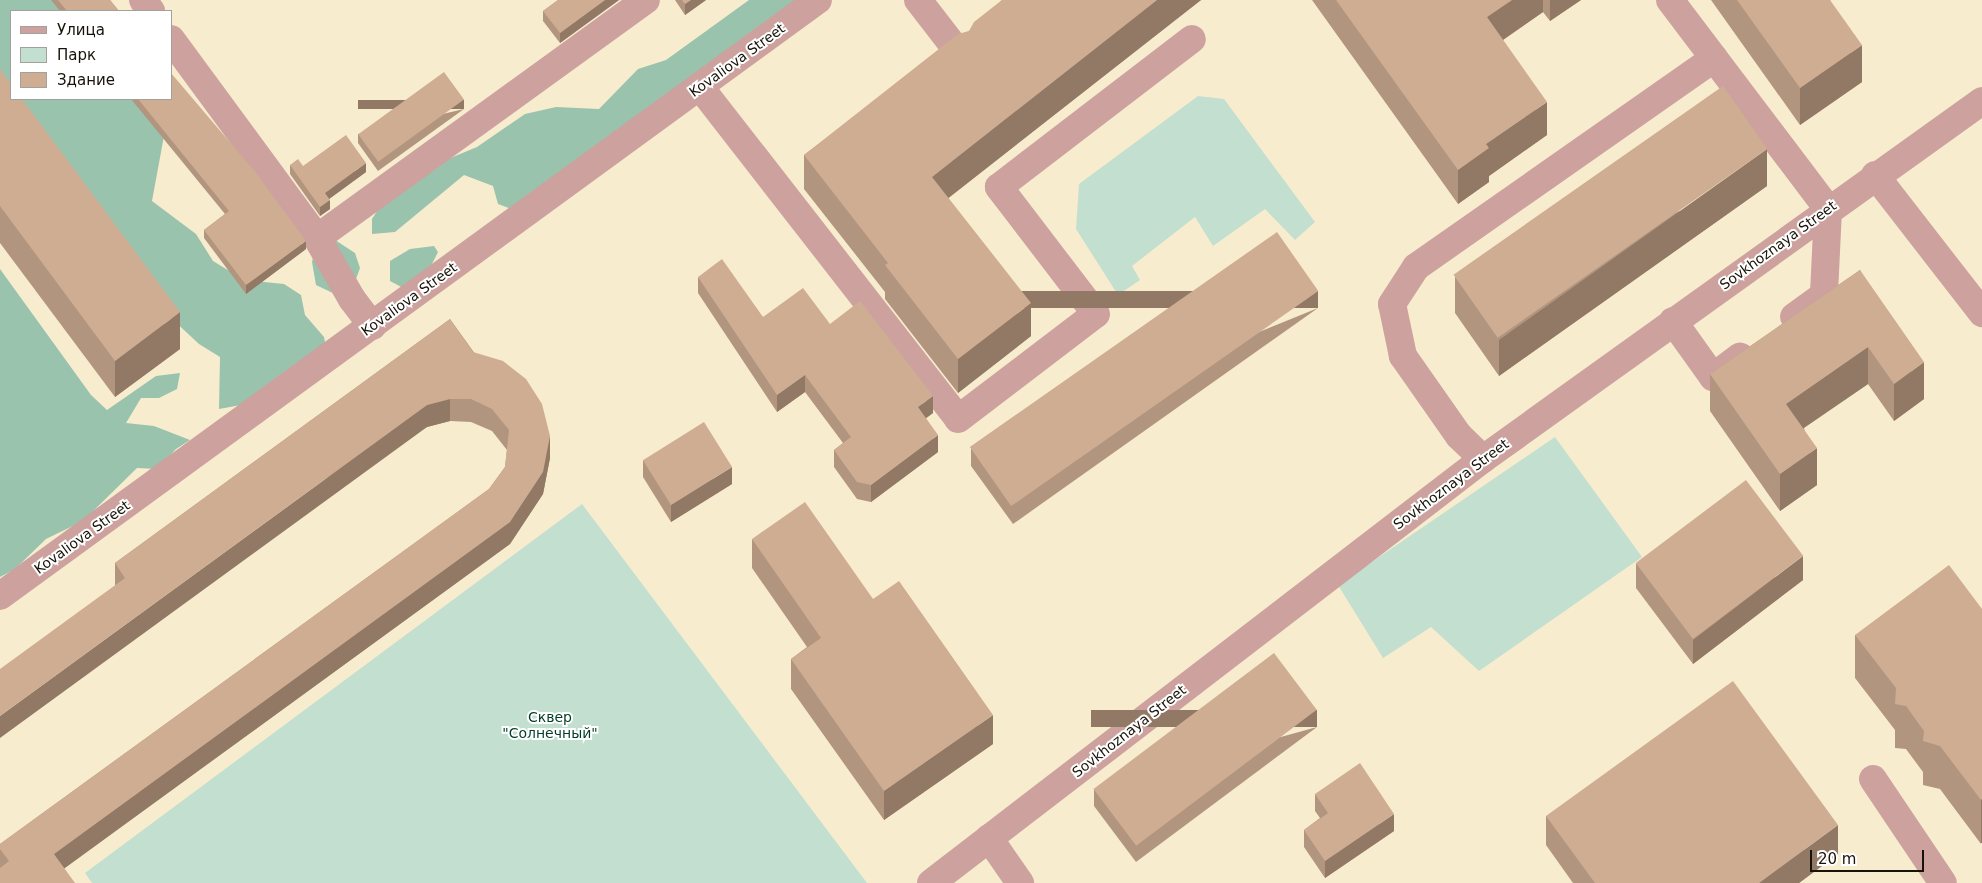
<!DOCTYPE html>
<meta charset="utf-8">
<style>
body{margin:0}
#map{position:relative;width:1982px;height:883px;overflow:hidden;background:#f8eccf;font-family:"DejaVu Sans",sans-serif}
div>[style]{position:absolute}
[style*='--x']{left:calc(var(--x)*1px);top:calc(var(--y)*1px);width:calc(var(--w)*1px);rotate:calc(var(--a)*1deg)}
.green>*{inset:0;background:#c3dfd0}
.forest>*{inset:0;background:#99c3ad}
.minor>*{height:28px;margin:-14px;padding:0 14px;transform-origin:14px;border-radius:14px;background:#cda29e}
.wall>*{inset:0;background:#b2957e}
.shaded-wall>*{inset:0;background:#917966;transform-origin:0 0}
.building>*{inset:0;background:#cfad92;transform-origin:0 0}
span{translate:-50% -50%;white-space:nowrap;text-align:center;line-height:1.15;-webkit-text-stroke:4px #fff;paint-order:stroke}
.street-label{font-size:14px;color:#171309}
.park-label{font-size:14px;color:#033d28}
.legend{position:absolute;left:10px;top:10px;width:162px;height:90px;box-sizing:border-box;background:#fff;border:1px solid #a2a19d;margin:0;padding:6px 9px;list-style:none;font-size:15px;color:#171309}
.legend li{display:flex;align-items:center;gap:10px;height:25px}
.legend b{width:25px;border:1px solid #a2a19d}
.scale{position:absolute;left:1810px;top:850px;width:114px;height:22px;box-sizing:border-box;border:2px solid #171309;border-top:0;padding-left:6px;font-size:15px;line-height:18px;white-space:nowrap;color:#171309;-webkit-text-stroke:4px #fff;paint-order:stroke}
</style>
<div id="map">
<div class="green">
<i style="clip-path:polygon(1198px 96px,1224px 99px,1315px 222px,1295px 240px,1265px 209px,1213px 246px,1195px 217px,1132px 266px,1140px 280px,1118px 295px,1076px 229px,1079px 184px)"></i>
<i style="clip-path:polygon(1555px 437px,1642px 557px,1479px 671px,1431px 627px,1383px 658px,1338px 585px)"></i>
<i style="clip-path:polygon(582px 504px,867px 883px,92px 883px,85px 873px)"></i>
</div>
<div class="forest">
<i style="clip-path:polygon(0 0,71px 0,78px 11px,11px 11px,11px 99px,154px 99px,166px 125px,152px 201px,196px 234px,213px 261px,244px 280px,284px 284px,301px 295px,305px 315px,324px 337px,326px 347px,257px 402px,219px 409px,220px 357px,199px 344px,170px 317px,0 93px)"></i>
<i style="clip-path:polygon(749px 0,797px 0,514px 210px,498px 204px,493px 186px,464px 175px,395px 232px,372px 234px,372px 219px,381px 205px,419px 171px,477px 147px,525px 114px,556px 107px,599px 109px,638px 69px,666px 60px)"></i>
<i style="clip-path:polygon(332px 238px,355px 253px,360px 268px,353px 287px,339px 296px,316px 285px,312px 262px,314px 253px)"></i>
<i style="clip-path:polygon(434px 246px,438px 252px,426px 276px,405px 289px,390px 281px,390px 261px,410px 249px)"></i>
<i style="clip-path:polygon(0 269px,91px 395px,107px 410px,156px 376px,180px 373px,177px 389px,159px 398px,141px 398px,126px 423px,154px 426px,190px 440px,176px 449px,157px 469px,137px 468px,83px 521px,46px 539px,15px 569px,0 577px)"></i>
</div>
<div class="minor">
<i style="--x:143;--y:0;--w:14;--a:54"></i>
<i style="--x:918;--y:0;--w:67;--a:52.3"></i>
<i style="--x:1670;--y:0;--w:262;--a:52.9"></i>
<i style="--x:1828;--y:209;--w:86;--a:92.7"></i>
<i style="--x:1824;--y:295;--w:37;--a:144"></i>
<i style="--x:171;--y:39;--w:247;--a:53.7"></i>
<i style="--x:317;--y:238;--w:70;--a:60.2"></i>
<i style="--x:352;--y:299;--w:34;--a:53"></i>
<i style="--x:700;--y:87;--w:420;--a:52.1"></i>
<i style="--x:958;--y:419;--w:173;--a:-37.3"></i>
<i style="--x:1096;--y:314;--w:160;--a:-127.4"></i>
<i style="--x:999;--y:187;--w:243;--a:-37.5"></i>
<i style="--x:1875;--y:175;--w:175;--a:52.2"></i>
<i style="--x:317;--y:238;--w:406;--a:-35.9"></i>
<i style="--x:1673;--y:321;--w:69;--a:54.5"></i>
<i style="--x:1713;--y:377;--w:34;--a:-37"></i>
<i style="--x:1483;--y:459;--w:33;--a:-136"></i>
<i style="--x:1459;--y:436;--w:98;--a:-125"></i>
<i style="--x:1403;--y:356;--w:53;--a:-101.9"></i>
<i style="--x:1392;--y:304;--w:44;--a:-57"></i>
<i style="--x:1416;--y:267;--w:364;--a:-35"></i>
<i style="--x:0;--y:596;--w:1012;--a:-36.08"></i>
<i style="--x:1873;--y:779;--w:125;--a:56.1"></i>
<i style="--x:989;--y:838;--w:55;--a:55.4"></i>
<i style="--x:931;--y:883;--w:696;--a:-37.53"></i>
<i style="--x:1483;--y:459;--w:614;--a:-35.66"></i>
</div>
<div class="wall">
<i style="clip-path:polygon(51px 0,110px 0,119px 11px,60px 11px)"></i>
<i style="clip-path:polygon(558px 0,619px 0,560px 43px,543px 21px,543px 11px)"></i>
<i style="clip-path:polygon(675px 0,706px 0,685px 15px)"></i>
<i style="clip-path:polygon(1002px 0,1201px 0,948px 198px,1031px 336px,958px 393px,885px 299px,885px 292px,804px 189px,804px 155px,969px 31px)"></i>
<i style="clip-path:polygon(1312px 0,1581px 0,1550px 21px,1543px 12px,1503px 40px,1547px 135px,1489px 176px,1489px 182px,1458px 204px)"></i>
<i style="clip-path:polygon(1711px 0,1830px 0,1862px 82px,1800px 125px)"></i>
<i style="clip-path:polygon(0 69px,180px 349px,115px 397px,0 243px)"></i>
<i style="clip-path:polygon(131px 99px,171px 99px,306px 249px,246px 294px,204px 238px,204px 230px,225px 214px)"></i>
<i style="clip-path:polygon(464px 109px,378px 171px,358px 143px,358px 134px)"></i>
<i style="clip-path:polygon(290px 165px,366px 172px,329px 199px,330px 209px,320px 216px,290px 174px)"></i>
<i style="clip-path:polygon(1767px 186px,1499px 376px,1455px 313px,1455px 276px)"></i>
<i style="clip-path:polygon(1860px 270px,1924px 399px,1894px 421px,1868px 384px,1804px 428px,1817px 485px,1780px 511px,1710px 411px,1710px 374px)"></i>
<i style="clip-path:polygon(698px 277px,763px 317px,830px 324px,933px 413px,926px 418px,938px 452px,871px 502px,857px 499px,834px 467px,834px 450px,843px 443px,805px 392px,777px 412px,698px 293px)"></i>
<i style="clip-path:polygon(1318px 308px,1013px 524px,971px 466px,971px 449px)"></i>
<i style="clip-path:polygon(450px 319px,550px 458px,543px 494px,510px 544px,64px 868px,0 883px,0 844px,489px 489px,505px 467px,507px 450px,492px 431px,471px 422px,450px 421px,427px 427px,115px 586px,115px 563px)"></i>
<i style="clip-path:polygon(643px 460px,732px 484px,671px 522px,643px 477px)"></i>
<i style="clip-path:polygon(752px 539px,873px 599px,993px 744px,884px 820px,791px 689px,791px 659px,807px 647px,752px 568px)"></i>
<i style="clip-path:polygon(1636px 564px,1803px 580px,1693px 664px,1636px 588px)"></i>
<i style="clip-path:polygon(1982px 609px,1981px 844px,1940px 789px,1923px 785px,1923px 772px,1906px 749px,1895px 748px,1895px 730px,1855px 678px,1855px 635px)"></i>
<i style="clip-path:polygon(1317px 727px,1136px 862px,1094px 806px,1094px 789px)"></i>
<i style="clip-path:polygon(1315px 794px,1394px 831px,1325px 878px,1304px 847px,1304px 830px,1320px 818px,1315px 811px)"></i>
<i style="clip-path:polygon(1546px 816px,1838px 854px,1799px 883px,1573px 883px,1546px 845px)"></i>
</div>
<div class="shaded-wall">
<i style="clip-path:polygon(605px 0,619px 0,560px 43px,560px 33px)"></i>
<i style="clip-path:polygon(691px 0,706px 0,685px 15px,685px 4px)"></i>
<i style="clip-path:polygon(1157px 0,1201px 0,932px 211px,932px 177px)"></i>
<i style="clip-path:polygon(1512px 0,1543px 0,1543px 12px,1487px 51px,1487px 17px)"></i>
<i style="clip-path:polygon(1550px 0,1581px 0,1550px 21px)"></i>
<i style="clip-path:polygon(1862px 45px,1862px 82px,1800px 125px,1800px 88px)"></i>
<i style="left:464px;top:100px;width:9px;height:106px;rotate:90deg"></i>
<i style="clip-path:polygon(1547px 102px,1547px 135px,1489px 176px,1489px 182px,1458px 204px,1458px 170px,1486px 144px)"></i>
<i style="clip-path:polygon(1767px 149px,1767px 186px,1499px 376px,1499px 340px)"></i>
<i style="clip-path:polygon(366px 163px,366px 172px,325px 202px,325px 193px)"></i>
<i style="clip-path:polygon(330px 200px,330px 209px,320px 216px,320px 207px)"></i>
<i style="clip-path:polygon(306px 241px,306px 249px,246px 294px,246px 285px)"></i>
<i style="left:1318px;top:291px;width:17px;height:374px;rotate:90deg"></i>
<i style="clip-path:polygon(1031px 303px,1031px 336px,958px 393px,958px 359px)"></i>
<i style="clip-path:polygon(180px 312px,180px 349px,115px 397px,115px 361px)"></i>
<i style="clip-path:polygon(1868px 347px,1868px 384px,1786px 440px,1786px 404px)"></i>
<i style="clip-path:polygon(1924px 362px,1924px 399px,1894px 421px,1894px 384px)"></i>
<i style="clip-path:polygon(805px 375px,805px 392px,777px 412px,777px 395px)"></i>
<i style="clip-path:polygon(933px 396px,933px 413px,918px 424px,918px 407px)"></i>
<i style="clip-path:polygon(450px 399px,450px 421px,427px 427px,0 738px,0 716px,427px 405px)"></i>
<i style="clip-path:polygon(938px 435px,938px 452px,871px 502px,871px 485px)"></i>
<i style="clip-path:polygon(550px 436px,550px 458px,543px 494px,510px 544px,54px 876px,54px 854px,510px 522px)"></i>
<i style="clip-path:polygon(1817px 448px,1817px 485px,1780px 511px,1780px 474px)"></i>
<i style="clip-path:polygon(732px 467px,732px 484px,671px 522px,671px 505px)"></i>
<i style="clip-path:polygon(1803px 556px,1803px 580px,1693px 664px,1693px 640px)"></i>
<i style="left:1317px;top:710px;width:17px;height:226px;rotate:90deg"></i>
<i style="clip-path:polygon(993px 715px,993px 744px,884px 820px,884px 791px)"></i>
<i style="left:1982px;top:799px;width:44px;height:1px;rotate:90deg"></i>
<i style="clip-path:polygon(1394px 814px,1394px 831px,1325px 878px,1325px 861px)"></i>
<i style="clip-path:polygon(1838px 825px,1838px 854px,1799px 883px,1759px 883px)"></i>
</div>
<div class="building">
<i style="clip-path:polygon(58px 0,110px 0,119px 11px,67px 11px)"></i>
<i style="clip-path:polygon(558px 0,605px 0,560px 33px,543px 11px)"></i>
<i style="clip-path:polygon(682px 0,691px 0,685px 4px)"></i>
<i style="clip-path:polygon(1002px 0,1157px 0,932px 177px,1031px 303px,958px 359px,885px 265px,888px 263px,804px 155px,958px 34px,969px 31px,974px 22px)"></i>
<i style="clip-path:polygon(1336px 0,1512px 0,1487px 17px,1547px 102px,1486px 144px,1489px 148px,1458px 170px)"></i>
<i style="clip-path:polygon(1737px 0,1830px 0,1862px 45px,1800px 88px)"></i>
<i style="clip-path:polygon(0 69px,11px 84px,11px 99px,22px 99px,180px 312px,115px 361px,0 206px)"></i>
<i style="left:444px;top:72px;width:34px;height:106px;rotate:54deg"></i>
<i style="clip-path:polygon(171px 73px,256px 173px,306px 241px,246px 285px,204px 230px,229px 211px,138px 99px,171px 99px)"></i>
<i style="left:1723px;top:86px;width:77px;height:329px;rotate:55deg"></i>
<i style="clip-path:polygon(346px 135px,366px 163px,325px 193px,330px 200px,320px 207px,290px 165px,298px 159px,303px 166px)"></i>
<i style="left:1277px;top:232px;width:72px;height:375px;rotate:55deg"></i>
<i style="clip-path:polygon(722px 259px,763px 317px,803px 288px,830px 324px,860px 301px,933px 396px,918px 407px,938px 435px,871px 485px,857px 482px,834px 450px,851px 437px,805px 375px,777px 395px,698px 277px)"></i>
<i style="clip-path:polygon(1860px 270px,1924px 362px,1894px 384px,1868px 347px,1786px 404px,1817px 448px,1780px 474px,1710px 374px)"></i>
<i style="clip-path:polygon(450px 319px,473px 352px,503px 361px,526px 379px,542px 404px,550px 436px,543px 472px,510px 522px,54px 854px,75px 883px,0 883px,0 868px,9px 861px,0 849px,0 844px,489px 489px,505px 467px,509px 430px,492px 409px,471px 399px,450px 399px,427px 405px,0 716px,0 669px,125px 578px,115px 563px)"></i>
<i style="left:704px;top:422px;width:53px;height:72px;rotate:58deg"></i>
<i style="left:1746px;top:480px;width:95px;height:138px;rotate:53deg"></i>
<i style="clip-path:polygon(805px 502px,873px 599px,899px 581px,993px 715px,884px 791px,791px 659px,821px 638px,752px 539px)"></i>
<i style="clip-path:polygon(1949px 565px,1982px 609px,1982px 799px,1981px 800px,1940px 746px,1923px 741px,1924px 731px,1906px 706px,1895px 704px,1896px 688px,1855px 635px)"></i>
<i style="left:1274px;top:653px;width:71px;height:226px;rotate:53deg"></i>
<i style="clip-path:polygon(1733px 681px,1838px 825px,1759px 883px,1595px 883px,1546px 816px)"></i>
<i style="clip-path:polygon(1360px 763px,1394px 814px,1325px 861px,1304px 830px,1328px 813px,1315px 794px)"></i>
</div>
<div class="street-label">
<span style="left:737px;top:60px;rotate:-36deg">Kovaliova Street</span>
<span style="left:1778px;top:245px;rotate:-36deg">Sovkhoznaya Street</span>
<span style="left:409px;top:299px;rotate:-36deg">Kovaliova Street</span>
<span style="left:1451px;top:484px;rotate:-37deg">Sovkhoznaya Street</span>
<span style="left:82px;top:537px;rotate:-36deg">Kovaliova Street</span>
<span style="left:1129px;top:731px;rotate:-38deg">Sovkhoznaya Street</span>
</div>
<div class="park-label">
<span style="left:550px;top:725px">Сквер<br>"Солнечный"</span>
</div>
<ul class="legend">
<li><b style="height:6px;background:#cda29e"></b>Улица</li>
<li><b style="height:14px;background:#c3dfd0"></b>Парк</li>
<li><b style="height:14px;background:#cfad92"></b>Здание</li>
</ul>
<div class="scale">20 m</div>
</div>
